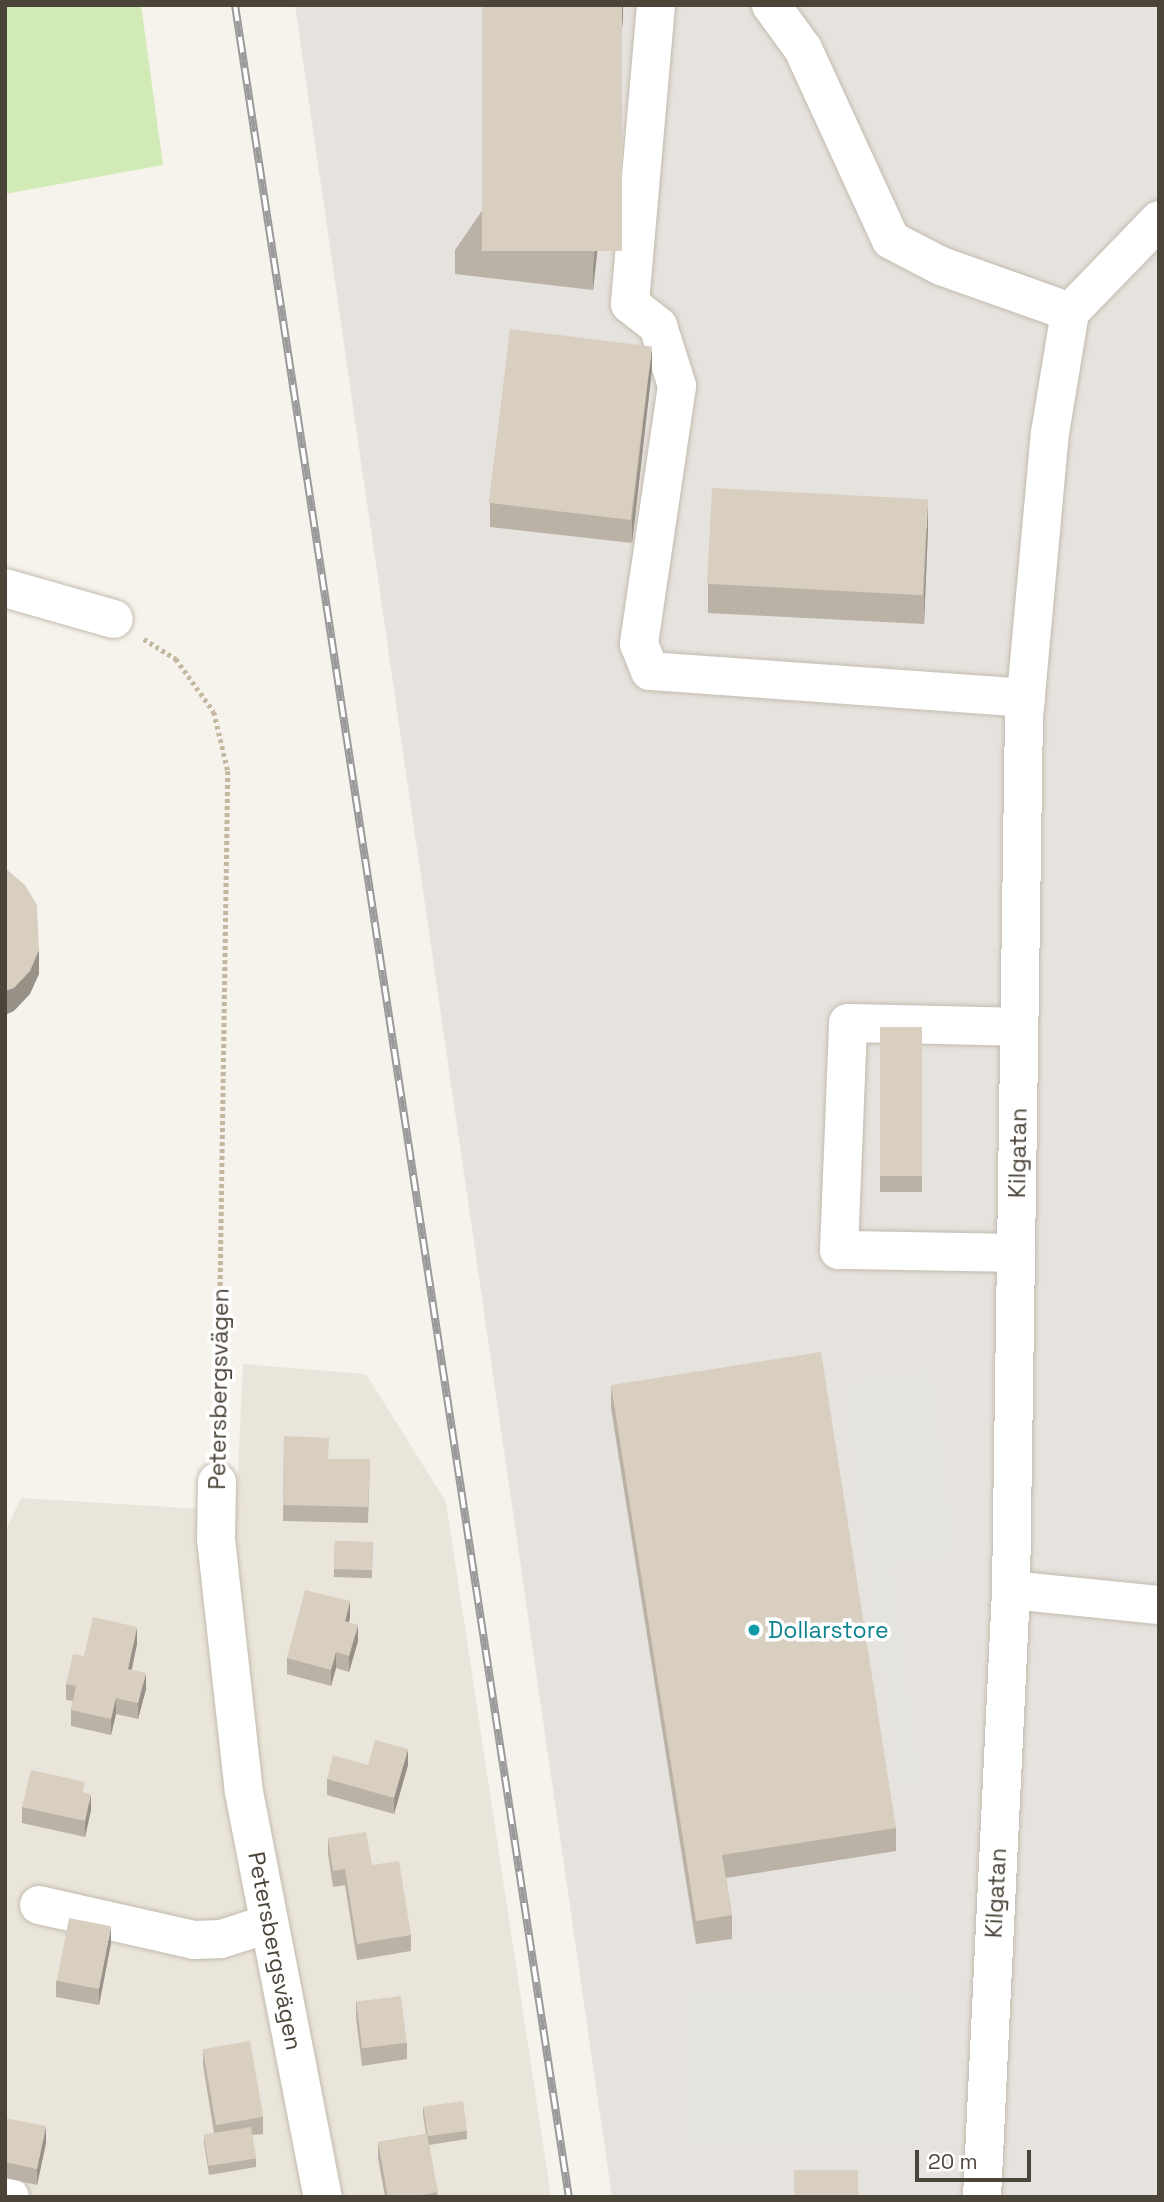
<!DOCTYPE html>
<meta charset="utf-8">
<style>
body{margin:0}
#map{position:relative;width:1164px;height:2202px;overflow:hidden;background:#f6f3ec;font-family:"Space Grotesk",sans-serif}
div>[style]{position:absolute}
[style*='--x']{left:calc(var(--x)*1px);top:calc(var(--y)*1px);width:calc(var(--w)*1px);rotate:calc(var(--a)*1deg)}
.residential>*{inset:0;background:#eae5da}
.industrial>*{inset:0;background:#e6e2dd}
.green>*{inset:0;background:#d2eab5}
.parking>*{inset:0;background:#e5e3e0;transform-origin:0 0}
.path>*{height:4.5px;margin-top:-2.25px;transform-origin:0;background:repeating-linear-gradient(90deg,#c4b79f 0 3.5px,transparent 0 7px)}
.roads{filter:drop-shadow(0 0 2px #c2bbae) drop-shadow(0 0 2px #c2bbae)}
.minor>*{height:38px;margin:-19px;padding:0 19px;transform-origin:19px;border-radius:19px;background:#fff}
.rail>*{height:8px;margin-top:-4px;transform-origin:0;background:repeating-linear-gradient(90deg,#fff 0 16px,#9a9a9a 0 32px);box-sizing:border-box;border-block:2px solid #9a9a9a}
.wall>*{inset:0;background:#bab2a6;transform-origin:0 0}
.shaded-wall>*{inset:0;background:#979187}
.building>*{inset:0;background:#d8cfc1;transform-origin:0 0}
.dots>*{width:19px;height:19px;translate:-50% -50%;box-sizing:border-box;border:4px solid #fff;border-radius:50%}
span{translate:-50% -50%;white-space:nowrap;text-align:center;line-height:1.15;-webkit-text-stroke:7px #fff;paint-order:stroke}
.street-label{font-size:23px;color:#4b4439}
.culture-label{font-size:23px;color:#0d838f}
.left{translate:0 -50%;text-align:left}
.frame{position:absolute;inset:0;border:7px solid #4b4439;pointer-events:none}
.scale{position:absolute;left:915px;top:2150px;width:116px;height:32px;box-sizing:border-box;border:4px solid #4b4439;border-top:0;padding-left:9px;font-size:21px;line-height:24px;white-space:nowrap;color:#4b4439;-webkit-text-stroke:5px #fff;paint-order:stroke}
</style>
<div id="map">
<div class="residential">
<i style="clip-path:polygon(243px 1364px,366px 1374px,446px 1502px,551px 2197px,5px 2197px,5px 1532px,21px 1498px,236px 1511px)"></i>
</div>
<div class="industrial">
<i style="clip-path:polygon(295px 5px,1159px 5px,1159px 2197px,612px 2197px)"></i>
</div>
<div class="green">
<i style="clip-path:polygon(5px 5px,141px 5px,163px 165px,5px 194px)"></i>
</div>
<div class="parking">
<i style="clip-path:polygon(933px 1367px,959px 1557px,894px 1566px,924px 1787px,897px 1791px,840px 1380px)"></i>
<i style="left:683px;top:1988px;width:239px;height:159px"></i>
</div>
<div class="path">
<i style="--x:144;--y:639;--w:38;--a:32"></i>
<i style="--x:176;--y:659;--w:65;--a:54.4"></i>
<i style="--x:214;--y:712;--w:61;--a:76.7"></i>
<i style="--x:228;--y:771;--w:675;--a:90.85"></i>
</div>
<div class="roads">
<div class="minor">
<i style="--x:656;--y:5;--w:300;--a:95"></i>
<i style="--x:630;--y:304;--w:36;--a:38"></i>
<i style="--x:658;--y:326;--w:63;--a:72.4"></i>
<i style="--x:677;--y:386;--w:261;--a:98.4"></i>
<i style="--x:639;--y:644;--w:29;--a:68"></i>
<i style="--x:650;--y:671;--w:377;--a:4.1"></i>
<i style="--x:771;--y:5;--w:54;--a:54"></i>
<i style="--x:803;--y:49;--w:210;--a:65.3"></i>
<i style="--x:891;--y:240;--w:56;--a:27.5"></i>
<i style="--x:941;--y:266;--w:137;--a:19.6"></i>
<i style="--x:5;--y:588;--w:113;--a:15.9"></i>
<i style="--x:1016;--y:1253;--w:177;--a:-179"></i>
<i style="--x:839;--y:1250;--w:227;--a:-87.7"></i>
<i style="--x:848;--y:1023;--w:171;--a:1.3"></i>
<i style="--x:217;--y:1482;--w:57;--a:91"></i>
<i style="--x:216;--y:1539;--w:255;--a:83.7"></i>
<i style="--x:244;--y:1792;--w:413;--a:79"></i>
<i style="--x:1011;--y:1590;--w:149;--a:5.8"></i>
<i style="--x:39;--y:1905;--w:159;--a:12.7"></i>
<i style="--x:194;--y:1940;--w:27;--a:-2"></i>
<i style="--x:221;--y:1939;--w:49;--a:-17.7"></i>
<i style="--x:5;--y:2196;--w:5;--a:11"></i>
<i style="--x:982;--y:2197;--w:608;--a:-87.26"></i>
<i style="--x:1011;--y:1590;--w:873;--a:-89.15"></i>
<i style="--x:1024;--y:717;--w:285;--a:-84.8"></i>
<i style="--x:1050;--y:433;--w:123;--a:-80.6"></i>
<i style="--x:1070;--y:312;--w:128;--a:-45.9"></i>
</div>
</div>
<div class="rail">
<i style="--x:235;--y:5;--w:2217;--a:81.34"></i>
</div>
<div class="wall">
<i style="clip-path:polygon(623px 5px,623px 19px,593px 290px,455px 274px,455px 250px)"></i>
<i style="clip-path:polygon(652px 369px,632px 543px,490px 527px,490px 503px)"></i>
<i style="clip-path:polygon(928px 528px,924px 624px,708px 613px,708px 584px)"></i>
<i style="left:880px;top:1027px;width:42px;height:165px"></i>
<i style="clip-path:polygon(611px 1385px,896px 1828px,896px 1851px,726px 1878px,732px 1915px,732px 1939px,696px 1944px,611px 1408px)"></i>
<i style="clip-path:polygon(284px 1436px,329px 1459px,370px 1459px,368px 1523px,283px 1521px)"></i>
<i style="left:335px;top:1541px;width:38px;height:36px;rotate:2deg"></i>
<i style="clip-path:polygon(350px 1618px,348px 1622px,358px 1641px,349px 1672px,336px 1668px,331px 1686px,287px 1674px,287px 1658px)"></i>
<i style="clip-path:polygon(137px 1644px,132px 1670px,146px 1689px,138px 1719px,116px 1714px,111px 1735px,71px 1726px,71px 1710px,73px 1701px,66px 1700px,66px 1684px,84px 1656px)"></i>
<i style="clip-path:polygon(368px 1765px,408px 1765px,394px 1814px,327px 1795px,327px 1779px)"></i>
<i style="clip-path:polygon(85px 1793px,91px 1810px,85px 1837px,22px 1823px,22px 1807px)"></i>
<i style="clip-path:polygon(328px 1838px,372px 1865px,411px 1935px,411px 1951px,357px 1960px,345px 1885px,333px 1887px,328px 1854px)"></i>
<i style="clip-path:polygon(111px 1943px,99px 2005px,56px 1997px,56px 1981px)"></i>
<i style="clip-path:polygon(356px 2001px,407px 2043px,407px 2059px,362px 2066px,356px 2018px)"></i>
<i style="clip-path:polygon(203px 2049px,263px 2117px,263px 2134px,252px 2135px,256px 2159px,256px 2167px,209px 2175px,204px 2143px,204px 2135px,214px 2133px,203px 2065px)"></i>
<i style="clip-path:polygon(423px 2107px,467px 2131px,467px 2139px,429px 2145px,438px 2197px,385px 2197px,378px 2158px,378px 2142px,426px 2134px,423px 2115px)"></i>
<i style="clip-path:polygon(5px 2118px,46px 2143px,37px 2185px,5px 2178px)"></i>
</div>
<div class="shaded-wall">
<i style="clip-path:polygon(622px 5px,623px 5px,623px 19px,593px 290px,593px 267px)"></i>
<i style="clip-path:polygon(652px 346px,652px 369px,632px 543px,632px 520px)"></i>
<i style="clip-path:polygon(928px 499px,928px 528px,924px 624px,924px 594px)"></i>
<i style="clip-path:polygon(39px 950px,39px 974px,30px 994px,14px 1011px,5px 1015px,5px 991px)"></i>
<i style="clip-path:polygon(350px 1601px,350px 1618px,345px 1637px,345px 1621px)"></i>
<i style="clip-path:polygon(358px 1625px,358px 1641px,349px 1672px,349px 1656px)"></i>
<i style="clip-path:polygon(137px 1627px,137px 1644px,128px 1685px,128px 1669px)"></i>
<i style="clip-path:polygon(336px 1652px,336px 1668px,331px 1686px,331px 1670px)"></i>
<i style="clip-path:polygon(146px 1673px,146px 1689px,138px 1719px,138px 1703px)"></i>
<i style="clip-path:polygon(116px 1698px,116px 1714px,111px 1735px,111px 1719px)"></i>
<i style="clip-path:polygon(408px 1749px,408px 1765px,394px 1814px,394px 1798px)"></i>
<i style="clip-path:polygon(91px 1794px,91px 1810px,85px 1837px,85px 1821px)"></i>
<i style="clip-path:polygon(111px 1926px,111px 1943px,99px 2005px,99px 1989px)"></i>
<i style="clip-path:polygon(46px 2126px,46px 2143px,37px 2185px,37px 2169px)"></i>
</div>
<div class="building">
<i style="left:482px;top:5px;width:140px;height:246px"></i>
<i style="left:510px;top:329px;width:143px;height:175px;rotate:7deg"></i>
<i style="left:712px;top:488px;width:216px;height:96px;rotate:3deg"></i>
<i style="clip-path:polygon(5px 868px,25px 885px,37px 905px,39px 950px,30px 971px,14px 988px,5px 991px)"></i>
<i style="left:880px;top:1027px;width:42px;height:149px"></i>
<i style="clip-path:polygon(821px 1352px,896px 1828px,722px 1855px,732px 1915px,696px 1921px,611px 1385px)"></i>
<i style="clip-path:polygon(284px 1436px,329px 1438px,328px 1459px,370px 1459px,368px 1507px,283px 1505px)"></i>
<i style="left:335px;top:1541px;width:38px;height:28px;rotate:2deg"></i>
<i style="clip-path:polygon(305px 1590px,350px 1601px,345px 1621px,358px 1625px,349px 1656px,336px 1652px,331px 1670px,287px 1658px)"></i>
<i style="clip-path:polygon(93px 1617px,137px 1627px,128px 1669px,146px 1673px,138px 1703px,116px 1698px,111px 1719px,71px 1710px,76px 1686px,66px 1684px,73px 1654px,84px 1656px)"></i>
<i style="clip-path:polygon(375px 1740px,408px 1749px,394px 1798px,327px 1779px,333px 1755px,368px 1765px)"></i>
<i style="clip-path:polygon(31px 1770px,85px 1782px,83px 1792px,91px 1794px,85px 1821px,22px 1807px)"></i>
<i style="clip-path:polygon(366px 1832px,372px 1865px,399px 1861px,411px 1935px,357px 1944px,345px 1869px,333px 1871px,328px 1838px)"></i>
<i style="left:69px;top:1918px;width:43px;height:64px;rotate:11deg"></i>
<i style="left:401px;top:1996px;width:47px;height:45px;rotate:83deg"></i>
<i style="left:250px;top:2041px;width:77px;height:48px;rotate:80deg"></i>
<i style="left:463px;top:2101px;width:30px;height:40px;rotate:82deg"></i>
<i style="clip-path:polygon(5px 2118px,46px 2126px,37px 2169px,5px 2162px)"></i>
<i style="left:251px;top:2127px;width:32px;height:48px;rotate:81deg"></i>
<i style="clip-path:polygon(427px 2134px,438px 2192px,411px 2197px,388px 2197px,378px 2142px)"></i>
<i style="left:858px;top:2170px;width:27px;height:64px;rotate:90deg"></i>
</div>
<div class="dots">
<i style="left:754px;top:1630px;background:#0f9aa8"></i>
</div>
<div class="street-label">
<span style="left:1018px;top:1153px;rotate:-89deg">Kilgatan</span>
<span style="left:219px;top:1389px;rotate:-89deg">Petersbergsvägen</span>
<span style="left:996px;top:1893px;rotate:-87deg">Kilgatan</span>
<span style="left:275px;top:1951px;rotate:79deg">Petersbergsvägen</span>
</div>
<div class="culture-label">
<span class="left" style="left:768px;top:1630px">Dollarstore</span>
</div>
<div class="frame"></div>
<div class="scale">20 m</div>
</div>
